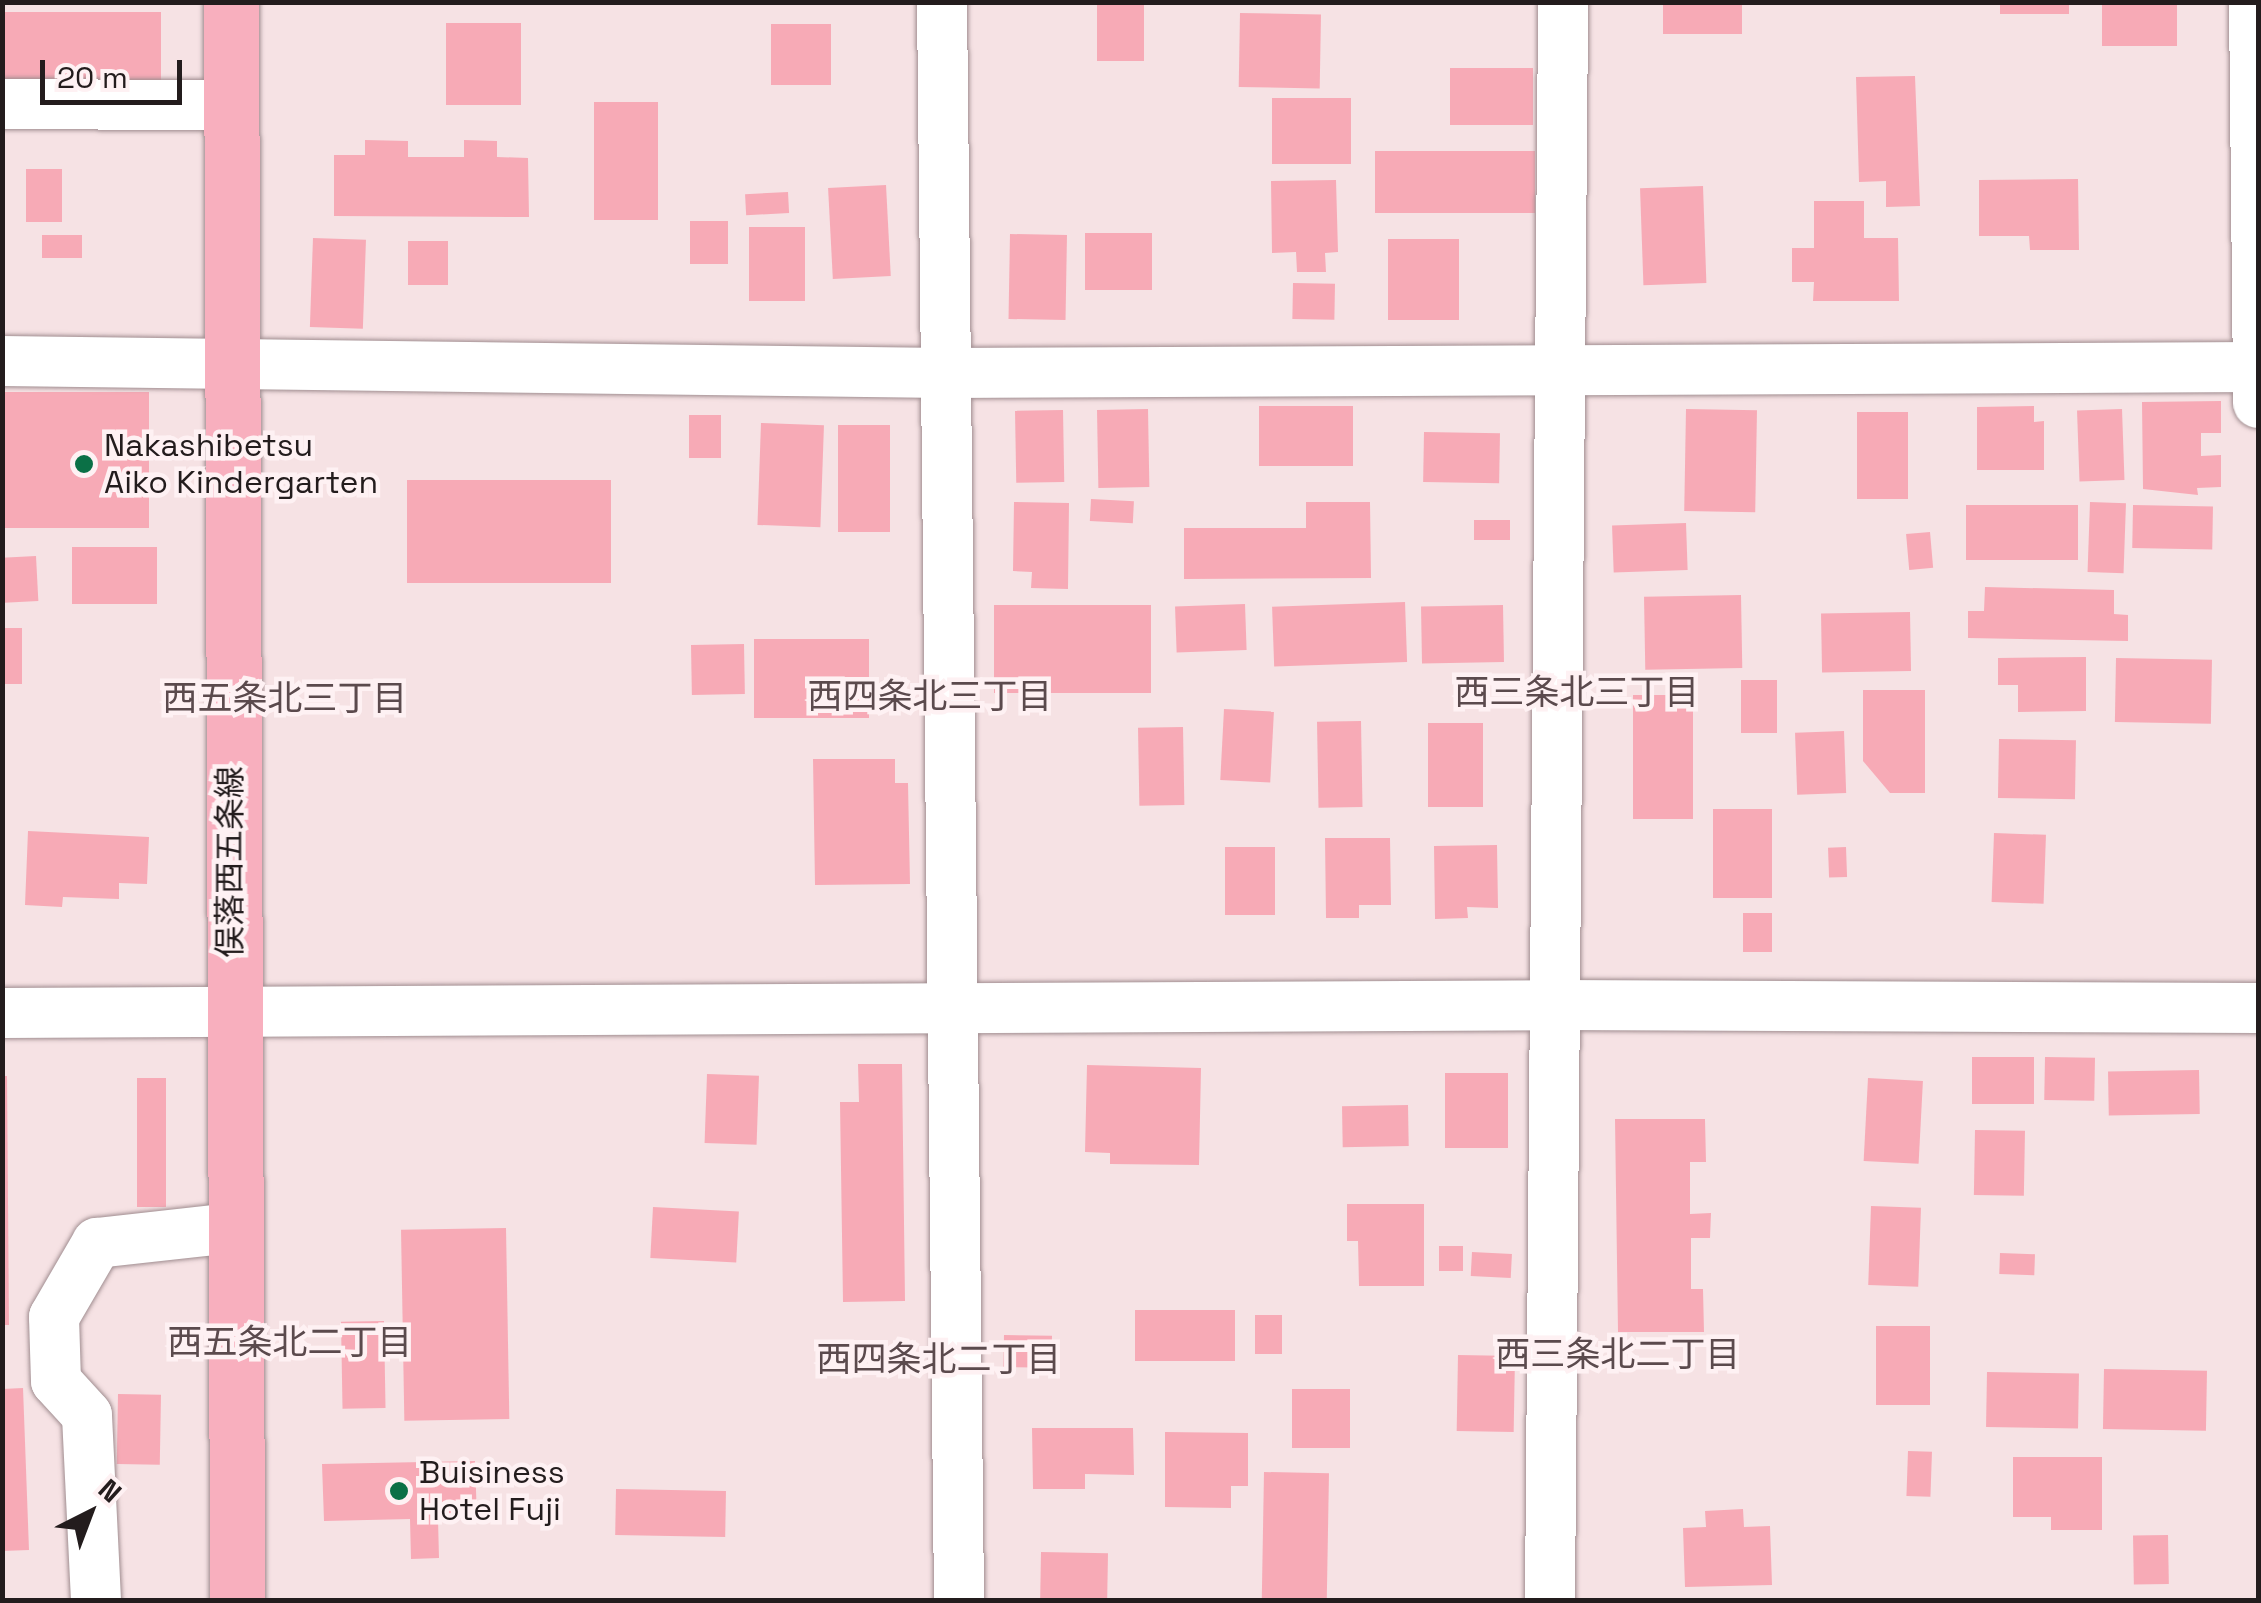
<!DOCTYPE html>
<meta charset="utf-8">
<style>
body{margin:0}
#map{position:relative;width:2261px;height:1603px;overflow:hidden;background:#f6e2e4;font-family:"Space Grotesk","Noto Sans JP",sans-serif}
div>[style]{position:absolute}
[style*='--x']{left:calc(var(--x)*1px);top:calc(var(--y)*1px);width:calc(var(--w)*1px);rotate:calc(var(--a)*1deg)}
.building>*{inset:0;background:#f7aab6;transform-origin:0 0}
.roads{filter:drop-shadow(0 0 2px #a08d90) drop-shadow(0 0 2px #a08d90)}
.minor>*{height:50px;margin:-25px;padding:0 25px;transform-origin:25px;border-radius:25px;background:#fff}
.major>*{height:55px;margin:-27.5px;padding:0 27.5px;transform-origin:27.5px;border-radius:27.5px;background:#f8afbe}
.dots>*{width:28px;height:28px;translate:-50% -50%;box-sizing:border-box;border:5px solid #fef1f3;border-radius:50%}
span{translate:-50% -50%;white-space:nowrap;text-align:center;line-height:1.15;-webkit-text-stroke:9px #fef1f3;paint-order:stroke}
.poi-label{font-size:32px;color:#231c1d}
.left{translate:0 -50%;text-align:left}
.street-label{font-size:32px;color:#231c1d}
.neighbourhood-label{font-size:35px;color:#5b4a4d}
.frame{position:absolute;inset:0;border:5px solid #231c1d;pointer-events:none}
.north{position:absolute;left:40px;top:1463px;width:100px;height:100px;-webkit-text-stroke:8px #fef1f3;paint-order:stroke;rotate:42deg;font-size:28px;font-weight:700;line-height:40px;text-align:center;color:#231c1d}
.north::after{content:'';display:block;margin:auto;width:35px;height:45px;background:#231c1d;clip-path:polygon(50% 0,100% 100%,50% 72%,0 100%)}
.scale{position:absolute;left:40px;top:60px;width:142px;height:45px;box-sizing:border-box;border:5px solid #231c1d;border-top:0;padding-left:12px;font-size:30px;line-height:35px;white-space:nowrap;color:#231c1d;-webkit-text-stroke:8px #fef1f3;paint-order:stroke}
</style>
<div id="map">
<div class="building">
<i style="left:1097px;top:2px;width:47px;height:59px"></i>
<i style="left:1663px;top:2px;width:79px;height:32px"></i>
<i style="left:2000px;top:2px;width:69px;height:12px"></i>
<i style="left:2102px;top:2px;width:75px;height:44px"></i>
<i style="left:2px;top:12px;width:159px;height:72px"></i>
<i style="left:1240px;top:13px;width:81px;height:74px;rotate:1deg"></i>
<i style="left:446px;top:23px;width:75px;height:82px"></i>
<i style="left:771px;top:24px;width:60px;height:61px"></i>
<i style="left:1450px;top:68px;width:83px;height:57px"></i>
<i style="clip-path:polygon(1915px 76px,1920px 206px,1886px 207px,1886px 181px,1859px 182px,1856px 77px)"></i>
<i style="left:1351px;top:98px;width:66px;height:79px;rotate:90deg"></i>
<i style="left:594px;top:102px;width:64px;height:118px"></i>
<i style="clip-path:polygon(365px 140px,408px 141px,408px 157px,464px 157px,464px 140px,497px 141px,497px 157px,528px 158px,529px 217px,334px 216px,334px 155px,365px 155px)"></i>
<i style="left:1375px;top:151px;width:160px;height:62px"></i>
<i style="left:26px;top:169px;width:36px;height:53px"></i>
<i style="clip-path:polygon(2078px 179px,2079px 250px,2030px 250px,2029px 236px,1979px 236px,1979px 180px)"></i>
<i style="clip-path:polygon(1336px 180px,1338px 252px,1325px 253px,1326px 272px,1297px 272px,1296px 252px,1272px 253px,1271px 181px)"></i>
<i style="left:886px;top:185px;width:91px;height:58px;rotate:87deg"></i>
<i style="left:1703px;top:186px;width:97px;height:63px;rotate:88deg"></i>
<i style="left:788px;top:192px;width:21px;height:43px;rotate:87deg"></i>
<i style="clip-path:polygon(1814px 201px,1864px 201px,1864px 238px,1898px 238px,1899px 301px,1813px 301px,1814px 282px,1792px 282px,1792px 248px,1814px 248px)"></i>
<i style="left:690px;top:221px;width:38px;height:43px"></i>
<i style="left:749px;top:227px;width:56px;height:74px"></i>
<i style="left:1085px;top:233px;width:67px;height:57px"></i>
<i style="left:1010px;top:234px;width:57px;height:85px;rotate:1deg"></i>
<i style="left:42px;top:235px;width:40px;height:23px"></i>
<i style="left:313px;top:238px;width:53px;height:89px;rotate:2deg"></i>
<i style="left:1388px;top:239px;width:71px;height:81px"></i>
<i style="left:408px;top:241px;width:40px;height:44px"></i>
<i style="left:1293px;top:283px;width:42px;height:36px;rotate:1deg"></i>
<i style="left:2px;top:392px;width:147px;height:136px"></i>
<i style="clip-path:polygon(2221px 401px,2221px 433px,2201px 433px,2201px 456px,2221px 455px,2221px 487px,2197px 488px,2198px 495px,2143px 489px,2142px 402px)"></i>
<i style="left:1259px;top:406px;width:94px;height:60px"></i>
<i style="clip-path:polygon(2034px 406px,2034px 422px,2044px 421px,2044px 470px,1977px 470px,1977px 407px)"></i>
<i style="left:1148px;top:409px;width:78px;height:51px;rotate:89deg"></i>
<i style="left:1686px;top:409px;width:71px;height:102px;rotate:1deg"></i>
<i style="left:2122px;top:409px;width:71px;height:45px;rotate:88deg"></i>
<i style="left:1063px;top:410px;width:72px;height:48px;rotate:89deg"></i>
<i style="left:1857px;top:412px;width:51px;height:87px"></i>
<i style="left:689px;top:415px;width:32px;height:43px"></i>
<i style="left:761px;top:423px;width:63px;height:102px;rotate:2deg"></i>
<i style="left:838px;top:425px;width:52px;height:107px"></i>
<i style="left:1424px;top:432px;width:76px;height:50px;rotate:1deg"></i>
<i style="left:407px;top:480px;width:204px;height:103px"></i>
<i style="left:1091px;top:499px;width:43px;height:22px;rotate:3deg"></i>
<i style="clip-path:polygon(1014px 502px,1069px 503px,1068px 589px,1031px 588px,1032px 572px,1013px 571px)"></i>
<i style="clip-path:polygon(1306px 502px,1370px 502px,1371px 578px,1184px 579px,1184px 528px,1306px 528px)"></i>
<i style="left:2090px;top:502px;width:36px;height:70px;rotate:2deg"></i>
<i style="left:1966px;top:505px;width:112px;height:55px"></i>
<i style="left:2133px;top:505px;width:80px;height:43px;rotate:1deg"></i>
<i style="left:1474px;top:520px;width:36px;height:20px"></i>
<i style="left:1686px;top:523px;width:47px;height:74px;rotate:88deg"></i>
<i style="left:1930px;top:532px;width:36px;height:24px;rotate:85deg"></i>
<i style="left:72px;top:547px;width:85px;height:57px"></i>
<i style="left:36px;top:556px;width:45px;height:34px;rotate:87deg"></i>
<i style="clip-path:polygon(1985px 587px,2114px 590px,2114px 614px,2128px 615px,2128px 641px,1968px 638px,1968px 611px,1984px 611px)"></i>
<i style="left:1741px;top:595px;width:73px;height:97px;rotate:89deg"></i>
<i style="left:1405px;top:602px;width:60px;height:133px;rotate:88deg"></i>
<i style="left:1245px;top:604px;width:46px;height:70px;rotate:88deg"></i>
<i style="left:994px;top:605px;width:157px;height:88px"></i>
<i style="left:1503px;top:605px;width:57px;height:82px;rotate:89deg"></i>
<i style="left:1910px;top:612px;width:59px;height:89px;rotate:89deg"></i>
<i style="left:2px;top:628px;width:20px;height:56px"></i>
<i style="left:754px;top:639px;width:115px;height:79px"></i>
<i style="left:744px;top:644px;width:50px;height:53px;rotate:89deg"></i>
<i style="clip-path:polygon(2086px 657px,2086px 711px,2018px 712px,2018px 685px,1998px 685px,1998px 658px)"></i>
<i style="left:2116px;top:658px;width:96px;height:64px;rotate:1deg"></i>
<i style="left:1741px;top:680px;width:36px;height:53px"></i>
<i style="clip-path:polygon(1863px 690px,1925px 690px,1925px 793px,1890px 793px,1863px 761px)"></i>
<i style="left:1693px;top:695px;width:124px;height:60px;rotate:90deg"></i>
<i style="left:1224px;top:709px;width:50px;height:71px;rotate:3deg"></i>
<i style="left:1361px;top:721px;width:86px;height:44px;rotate:89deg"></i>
<i style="left:1428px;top:723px;width:55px;height:84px"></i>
<i style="left:1183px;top:727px;width:78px;height:45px;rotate:89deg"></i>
<i style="left:1844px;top:731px;width:62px;height:49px;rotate:88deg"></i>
<i style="left:1999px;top:739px;width:77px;height:59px;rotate:1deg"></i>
<i style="clip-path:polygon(813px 759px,895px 759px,895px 783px,908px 783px,910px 884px,815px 885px)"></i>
<i style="left:1713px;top:809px;width:59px;height:89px"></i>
<i style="clip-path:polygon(28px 831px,149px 837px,147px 884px,119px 883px,119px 899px,63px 897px,62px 907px,25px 905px)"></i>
<i style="left:1994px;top:833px;width:52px;height:69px;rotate:2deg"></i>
<i style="clip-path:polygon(1325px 838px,1390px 838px,1391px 905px,1359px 905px,1359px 918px,1326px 918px)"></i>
<i style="clip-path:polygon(1497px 845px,1498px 908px,1467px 907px,1468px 918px,1435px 919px,1434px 846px)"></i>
<i style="left:1275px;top:847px;width:68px;height:50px;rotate:90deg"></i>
<i style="left:1846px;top:847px;width:30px;height:18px;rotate:88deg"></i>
<i style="left:1743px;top:913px;width:29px;height:39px"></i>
<i style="left:1972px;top:1057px;width:62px;height:47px"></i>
<i style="left:2045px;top:1057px;width:50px;height:43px;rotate:1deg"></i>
<i style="clip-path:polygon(858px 1064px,902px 1064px,905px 1301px,843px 1302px,840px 1102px,859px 1102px)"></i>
<i style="clip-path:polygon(1087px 1065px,1201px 1068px,1199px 1165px,1110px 1164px,1110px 1153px,1085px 1152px)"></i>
<i style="left:2199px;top:1070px;width:44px;height:91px;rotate:89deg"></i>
<i style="left:1445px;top:1073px;width:63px;height:75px"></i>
<i style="left:707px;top:1074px;width:52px;height:69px;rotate:2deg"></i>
<i style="clip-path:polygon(2px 1076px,7px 1076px,9px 1325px,2px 1325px)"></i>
<i style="left:137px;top:1078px;width:29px;height:129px"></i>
<i style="left:1868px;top:1078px;width:55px;height:83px;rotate:3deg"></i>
<i style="left:1408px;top:1105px;width:41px;height:66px;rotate:89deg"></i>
<i style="clip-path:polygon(1615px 1119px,1705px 1119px,1706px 1162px,1690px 1162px,1690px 1214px,1711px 1213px,1710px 1238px,1691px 1238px,1691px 1289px,1703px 1289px,1704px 1332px,1618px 1332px)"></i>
<i style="left:1975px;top:1130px;width:50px;height:65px;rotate:1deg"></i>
<i style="clip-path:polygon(1347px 1204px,1424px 1204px,1424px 1286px,1359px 1286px,1358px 1241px,1347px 1241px)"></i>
<i style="left:1871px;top:1206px;width:50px;height:79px;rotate:2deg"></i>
<i style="left:653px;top:1207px;width:86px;height:51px;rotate:3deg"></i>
<i style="left:506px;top:1228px;width:191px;height:105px;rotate:89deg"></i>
<i style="left:1439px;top:1246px;width:24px;height:25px"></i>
<i style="left:1472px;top:1252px;width:40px;height:24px;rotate:3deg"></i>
<i style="left:2000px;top:1253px;width:35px;height:21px;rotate:2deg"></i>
<i style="left:1135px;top:1310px;width:100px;height:51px"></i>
<i style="left:1255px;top:1315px;width:27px;height:39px"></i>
<i style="left:384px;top:1321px;width:87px;height:43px;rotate:89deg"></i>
<i style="left:1876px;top:1326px;width:54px;height:79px"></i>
<i style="left:1004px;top:1335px;width:48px;height:32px;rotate:1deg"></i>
<i style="left:1458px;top:1355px;width:57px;height:76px;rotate:1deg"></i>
<i style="left:2104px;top:1369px;width:103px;height:60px;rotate:1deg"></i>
<i style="left:1987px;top:1372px;width:92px;height:55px;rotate:1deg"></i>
<i style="clip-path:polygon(23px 1388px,29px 1550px,2px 1551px,2px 1389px)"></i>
<i style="left:1292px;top:1389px;width:58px;height:59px"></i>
<i style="left:118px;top:1394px;width:43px;height:70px;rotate:1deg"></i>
<i style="clip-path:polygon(1032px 1428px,1133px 1428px,1134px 1475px,1085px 1474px,1085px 1489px,1033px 1489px)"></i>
<i style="clip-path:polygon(1165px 1432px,1248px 1433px,1248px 1486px,1231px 1486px,1231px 1508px,1165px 1507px)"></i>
<i style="left:1908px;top:1451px;width:24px;height:45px;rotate:2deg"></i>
<i style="clip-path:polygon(2013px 1457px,2102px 1457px,2102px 1530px,2051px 1530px,2051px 1517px,2013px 1517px)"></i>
<i style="clip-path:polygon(475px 1461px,477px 1519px,438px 1519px,439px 1558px,411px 1559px,410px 1519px,324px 1521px,322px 1464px)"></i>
<i style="left:1264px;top:1472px;width:65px;height:128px;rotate:1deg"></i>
<i style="left:616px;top:1489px;width:110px;height:46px;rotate:1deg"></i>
<i style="clip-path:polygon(1743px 1509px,1744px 1527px,1770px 1526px,1772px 1585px,1685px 1587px,1683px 1528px,1706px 1527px,1705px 1511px)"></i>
<i style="left:2168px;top:1535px;width:49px;height:35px;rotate:89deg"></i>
<i style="left:1041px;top:1552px;width:67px;height:47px;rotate:1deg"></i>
</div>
<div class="roads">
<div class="minor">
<i style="--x:942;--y:2;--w:1598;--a:89.39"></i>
<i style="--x:2254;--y:2;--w:401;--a:89.4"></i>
<i style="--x:2;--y:104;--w:229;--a:0.3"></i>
<i style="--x:2;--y:361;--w:944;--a:0.73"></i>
<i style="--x:946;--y:373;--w:1312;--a:-0.26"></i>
<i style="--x:2;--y:1013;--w:1554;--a:-0.29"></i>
<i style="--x:1556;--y:1005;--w:702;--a:0.24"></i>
<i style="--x:96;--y:1600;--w:185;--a:-92.8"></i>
<i style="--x:87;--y:1415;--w:46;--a:-132.4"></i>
<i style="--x:56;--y:1381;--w:64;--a:-91.8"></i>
<i style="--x:54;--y:1317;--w:86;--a:-59.8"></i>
<i style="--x:97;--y:1243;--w:137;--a:-6.3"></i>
<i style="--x:1550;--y:1600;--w:1598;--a:-89.53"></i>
</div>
<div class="major">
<i style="--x:231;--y:2;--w:1598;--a:89.78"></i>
</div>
</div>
<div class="dots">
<i style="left:84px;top:464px;background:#0b7046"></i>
<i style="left:399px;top:1491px;background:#0b7046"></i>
</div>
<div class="poi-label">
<span class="left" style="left:104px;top:464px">Nakashibetsu<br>Aiko Kindergarten</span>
<span class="left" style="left:419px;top:1491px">Buisiness<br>Hotel Fuji</span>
</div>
<div class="street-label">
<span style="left:230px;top:862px;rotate:-90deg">俣落西五条線</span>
</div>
<div class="neighbourhood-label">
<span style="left:1577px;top:692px">西三条北三丁目</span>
<span style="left:930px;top:696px">西四条北三丁目</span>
<span style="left:285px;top:698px">西五条北三丁目</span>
<span style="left:290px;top:1342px">西五条北二丁目</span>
<span style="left:1618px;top:1354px">西三条北二丁目</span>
<span style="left:939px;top:1359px">西四条北二丁目</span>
</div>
<div class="frame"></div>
<div class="north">N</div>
<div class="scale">20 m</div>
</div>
